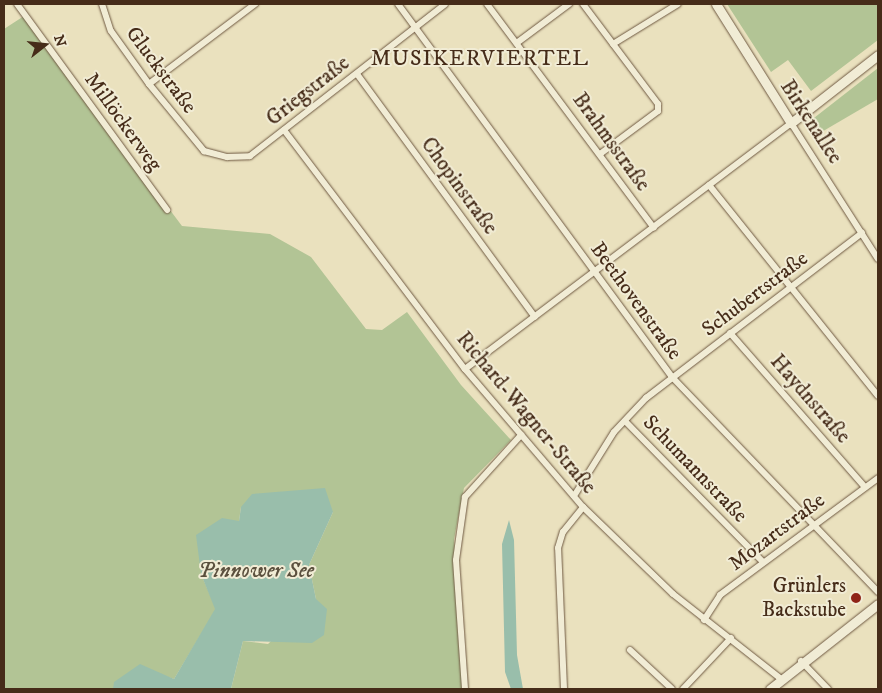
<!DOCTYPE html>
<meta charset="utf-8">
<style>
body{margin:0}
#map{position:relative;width:882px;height:693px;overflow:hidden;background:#eae1be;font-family:"IM FELL DW Pica",serif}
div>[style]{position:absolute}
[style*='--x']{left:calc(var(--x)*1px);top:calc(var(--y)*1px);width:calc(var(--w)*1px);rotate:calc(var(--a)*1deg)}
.green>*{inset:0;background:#b2c495}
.water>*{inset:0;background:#99beab}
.roads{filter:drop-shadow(0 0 1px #6f5942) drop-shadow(0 0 1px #6f5942)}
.street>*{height:6px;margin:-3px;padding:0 3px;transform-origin:3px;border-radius:3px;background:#f1ecd5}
.secondary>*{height:9px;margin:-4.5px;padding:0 4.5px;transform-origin:4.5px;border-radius:4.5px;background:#f1ecd5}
.dots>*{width:14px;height:14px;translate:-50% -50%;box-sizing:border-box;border:2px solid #f1ecd5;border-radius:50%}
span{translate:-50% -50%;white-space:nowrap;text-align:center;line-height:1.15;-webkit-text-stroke:4px #f1ecd5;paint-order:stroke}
.street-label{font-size:21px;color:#462c19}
.poi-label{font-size:21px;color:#462c19}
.right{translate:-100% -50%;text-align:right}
.neighbourhood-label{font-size:22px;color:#462c19;letter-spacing:1px}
.water-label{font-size:22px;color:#5b503e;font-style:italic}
.frame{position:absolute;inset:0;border:5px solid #462c19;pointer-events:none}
.north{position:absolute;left:20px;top:20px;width:50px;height:50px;-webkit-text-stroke:4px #f1ecd5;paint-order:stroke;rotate:74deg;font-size:14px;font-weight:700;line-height:20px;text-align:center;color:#462c19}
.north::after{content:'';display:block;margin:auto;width:18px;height:22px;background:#462c19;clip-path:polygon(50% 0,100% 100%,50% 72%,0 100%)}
</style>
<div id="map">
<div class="green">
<i style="clip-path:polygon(727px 4px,878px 4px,878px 40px,811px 91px,788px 60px,771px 72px)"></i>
<i style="clip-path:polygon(24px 16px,182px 226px,270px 234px,311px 257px,366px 329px,382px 330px,407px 312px,461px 385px,511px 440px,464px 488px,454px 539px,463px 689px,231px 689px,243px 641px,268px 644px,316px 599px,309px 565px,333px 512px,241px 507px,239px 521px,201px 574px,216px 609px,174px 679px,165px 676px,113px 689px,4px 689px,4px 29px)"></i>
<i style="clip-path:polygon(878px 68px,878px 99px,813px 137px,805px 125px)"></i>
</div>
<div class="water">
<i style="clip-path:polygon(325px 488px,333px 512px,309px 565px,316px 599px,327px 609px,324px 635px,312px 643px,243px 641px,231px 689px,113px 689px,114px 682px,140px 664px,174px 679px,215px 609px,201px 574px,196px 535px,222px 518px,239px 521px,241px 507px,252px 494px)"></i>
<i style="clip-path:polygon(509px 520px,514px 540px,517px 655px,523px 689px,511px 689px,505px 672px,502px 544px)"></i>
</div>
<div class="roads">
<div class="street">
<i style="--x:17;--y:4;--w:255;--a:53.9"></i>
<i style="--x:102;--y:4;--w:28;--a:72"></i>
<i style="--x:111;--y:31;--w:65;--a:54.4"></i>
<i style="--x:149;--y:84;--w:87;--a:50.6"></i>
<i style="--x:204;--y:151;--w:24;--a:15"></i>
<i style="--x:227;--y:157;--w:23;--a:-2"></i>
<i style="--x:250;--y:156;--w:247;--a:-37.9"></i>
<i style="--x:398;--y:4;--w:463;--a:53.7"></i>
<i style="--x:672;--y:377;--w:298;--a:46.2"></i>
<i style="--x:487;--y:4;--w:279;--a:53.3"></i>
<i style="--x:583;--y:4;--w:125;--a:53.1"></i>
<i style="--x:658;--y:104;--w:7;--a:90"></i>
<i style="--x:658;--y:111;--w:72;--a:143.4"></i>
<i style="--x:518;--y:42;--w:64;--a:-36.7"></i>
<i style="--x:613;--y:44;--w:76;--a:-31.6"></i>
<i style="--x:357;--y:74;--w:301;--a:53.8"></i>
<i style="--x:149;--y:84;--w:133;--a:-37"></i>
<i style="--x:284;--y:130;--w:300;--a:52.9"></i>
<i style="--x:465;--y:369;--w:182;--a:49.5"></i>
<i style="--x:583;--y:507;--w:125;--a:44"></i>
<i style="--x:673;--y:594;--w:137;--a:38.2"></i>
<i style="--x:709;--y:185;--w:270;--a:51.3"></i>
<i style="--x:730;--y:333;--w:205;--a:48.8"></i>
<i style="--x:465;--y:369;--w:408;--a:-37"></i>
<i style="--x:791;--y:123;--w:161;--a:57.4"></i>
<i style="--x:625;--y:421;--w:196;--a:45.6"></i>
<i style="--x:574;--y:496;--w:75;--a:-58"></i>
<i style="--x:614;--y:432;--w:47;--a:-46.7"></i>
<i style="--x:646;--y:398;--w:272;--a:-37.4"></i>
<i style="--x:704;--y:620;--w:30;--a:-57"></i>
<i style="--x:720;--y:595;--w:197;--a:-36.5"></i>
<i style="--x:630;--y:650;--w:57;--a:42.9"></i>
<i style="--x:801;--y:661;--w:39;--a:46"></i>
<i style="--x:465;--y:689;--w:129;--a:-94"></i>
<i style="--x:456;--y:560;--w:64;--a:-81.9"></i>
<i style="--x:465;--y:497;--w:84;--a:-47.9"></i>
<i style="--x:564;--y:689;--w:141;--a:-92.4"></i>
<i style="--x:558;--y:548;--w:17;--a:-73"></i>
<i style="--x:563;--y:532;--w:32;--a:-51"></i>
<i style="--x:683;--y:689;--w:70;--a:-46.7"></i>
</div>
<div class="secondary">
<i style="--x:716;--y:4;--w:141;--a:57.8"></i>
<i style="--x:791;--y:123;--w:110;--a:-38"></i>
<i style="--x:770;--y:689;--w:137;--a:-38.2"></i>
</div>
</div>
<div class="dots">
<i style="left:856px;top:598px;background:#8f2418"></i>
</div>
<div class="street-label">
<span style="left:161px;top:70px;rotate:53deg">Gluckstraße</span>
<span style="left:308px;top:91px;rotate:-38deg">Griegstraße</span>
<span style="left:123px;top:122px;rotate:54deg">Millöckerweg</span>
<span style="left:811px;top:122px;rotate:57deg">Birkenallee</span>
<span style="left:611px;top:142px;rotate:54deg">Brahmsstraße</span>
<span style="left:459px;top:186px;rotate:54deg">Chopinstraße</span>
<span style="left:755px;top:294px;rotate:-37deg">Schubertstraße</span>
<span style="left:636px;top:301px;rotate:54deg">Beethovenstraße</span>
<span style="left:810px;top:399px;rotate:49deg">Haydnstraße</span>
<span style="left:526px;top:413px;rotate:50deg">Richard-Wagner-Straße</span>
<span style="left:695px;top:469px;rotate:46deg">Schumannstraße</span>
<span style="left:777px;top:532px;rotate:-37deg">Mozartstraße</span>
</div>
<div class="poi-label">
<span class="right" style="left:846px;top:598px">Grünlers<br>Backstube</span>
</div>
<div class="neighbourhood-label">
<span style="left:480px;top:59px">MUSIKERVIERTEL</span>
</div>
<div class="water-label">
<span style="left:256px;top:571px">Pinnower See</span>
</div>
<div class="frame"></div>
<div class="north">N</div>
</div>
